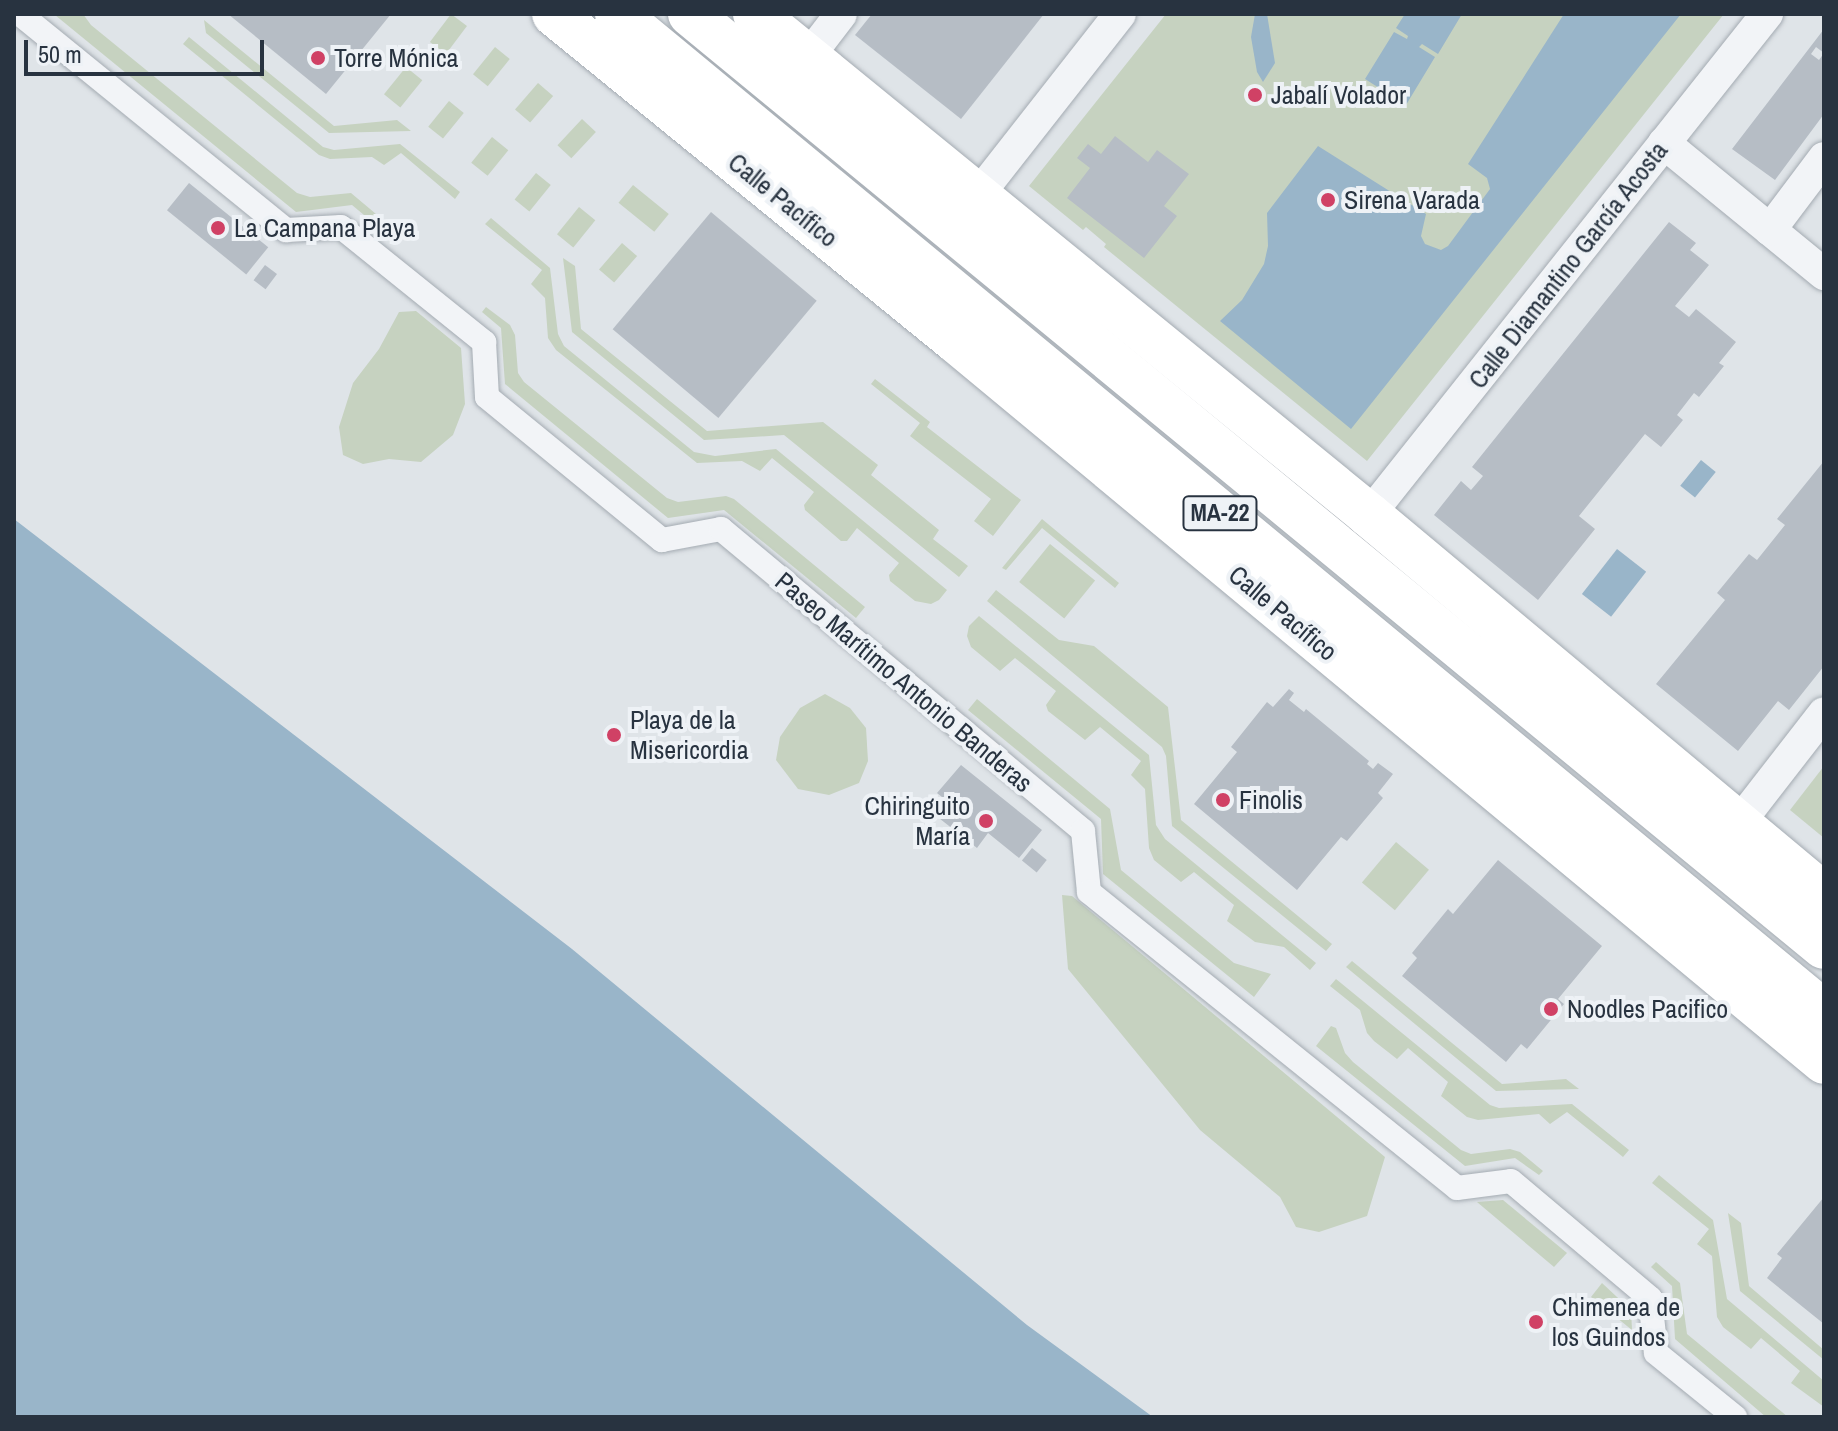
<!DOCTYPE html>
<meta charset="utf-8">
<style>
body{margin:0}
#map{position:relative;width:1838px;height:1431px;overflow:hidden;background:#dfe4e8;font-family:"Archivo Narrow",sans-serif}
div>[style]{position:absolute}
[style*='--x']{left:calc(var(--x)*1px);top:calc(var(--y)*1px);width:calc(var(--w)*1px);rotate:calc(var(--a)*1deg)}
.green>*{inset:0;background:#c6d2c0;transform-origin:0 0}
.water>*{inset:0;background:#99b5c9;transform-origin:0 0}
.building>*{inset:0;background:#b6bdc5;transform-origin:0 0}
.roads{filter:drop-shadow(0 0 2px #a4abb2) drop-shadow(0 0 2px #a4abb2)}
.pedestrian>*{height:24px;margin:-12px;padding:0 12px;transform-origin:12px;border-radius:12px;background:#f2f4f7}
.minor>*{height:32px;margin:-16px;padding:0 16px;transform-origin:16px;border-radius:16px;background:#f2f4f7}
.primary>*{height:44px;margin:-22px;padding:0 22px;transform-origin:22px;border-radius:22px;background:#fff}
.dots>*{width:22px;height:22px;translate:-50% -50%;box-sizing:border-box;border:4px solid #eef2f6;border-radius:50%}
span{translate:-50% -50%;white-space:nowrap;text-align:center;line-height:1.15;-webkit-text-stroke:8px #eef2f6;paint-order:stroke}
.shield-label span{padding:2px 6px;background:#eef2f6;border:2px solid;border-radius:6px;-webkit-text-stroke-width:0}
.shield-label{font-size:24px;color:#283340;font-weight:700}
.poi-label{font-size:26px;color:#283340}
.left{translate:0 -50%;text-align:left}
.right{translate:-100% -50%;text-align:right}
.street-label{font-size:26px;color:#283340}
.frame{position:absolute;inset:0;border:16px solid #283340;pointer-events:none}
.scale{position:absolute;left:24px;top:40px;width:240px;height:36px;box-sizing:border-box;border:4px solid #283340;border-top:0;padding-left:10px;font-size:24px;line-height:28px;white-space:nowrap;color:#283340;-webkit-text-stroke:6px #eef2f6;paint-order:stroke}
</style>
<div id="map">
<div class="green">
<i style="clip-path:polygon(83px 14px,91px 25px,297px 193px,310px 197px,351px 193px,376px 214px,370px 220px,352px 205px,296px 212px,55px 15px)"></i>
<i style="left:451px;top:14px;width:20px;height:35px;rotate:37deg"></i>
<i style="clip-path:polygon(1166px 14px,1724px 14px,1367px 461px,1104px 247px,1106px 244px,1086px 227px,1083px 230px,1029px 186px)"></i>
<i style="clip-path:polygon(204px 20px,334px 126px,397px 120px,411px 131px,329px 133px,206px 33px)"></i>
<i style="clip-path:polygon(189px 37px,323px 147px,334px 150px,400px 144px,460px 192px,455px 199px,401px 153px,384px 165px,372px 157px,330px 159px,319px 155px,183px 44px)"></i>
<i style="left:495px;top:47px;width:19px;height:35px;rotate:39deg"></i>
<i style="left:406px;top:67px;width:21px;height:35px;rotate:39deg"></i>
<i style="left:538px;top:83px;width:20px;height:35px;rotate:41deg"></i>
<i style="left:449px;top:101px;width:19px;height:33px;rotate:39deg"></i>
<i style="left:582px;top:119px;width:19px;height:36px;rotate:43deg"></i>
<i style="left:492px;top:137px;width:21px;height:33px;rotate:39deg"></i>
<i style="left:536px;top:173px;width:19px;height:34px;rotate:39deg"></i>
<i style="left:633px;top:185px;width:46px;height:23px;rotate:39deg"></i>
<i style="left:579px;top:207px;width:21px;height:35px;rotate:39deg"></i>
<i style="clip-path:polygon(491px 218px,550px 268px,558px 334px,564px 346px,694px 452px,715px 456px,776px 449px,947px 590px,939px 600px,931px 604px,915px 601px,890px 581px,889px 575px,899px 563px,857px 528px,847px 541px,841px 541px,805px 510px,804px 505px,814px 492px,772px 458px,760px 471px,742px 461px,697px 463px,556px 350px,548px 338px,545px 298px,531px 284px,542px 270px,485px 224px)"></i>
<i style="left:622px;top:243px;width:20px;height:35px;rotate:41deg"></i>
<i style="clip-path:polygon(563px 258px,575px 266px,581px 329px,707px 431px,823px 422px,878px 465px,871px 475px,939px 530px,933px 539px,968px 566px,959px 577px,784px 435px,704px 440px,572px 332px)"></i>
<i style="clip-path:polygon(486px 307px,510px 325px,515px 335px,518px 373px,524px 382px,667px 498px,678px 502px,726px 496px,734px 499px,865px 607px,856px 618px,724px 510px,668px 518px,505px 384px,501px 328px,482px 312px)"></i>
<i style="clip-path:polygon(416px 311px,461px 348px,465px 404px,453px 435px,421px 462px,389px 459px,363px 464px,343px 455px,339px 427px,353px 383px,379px 349px,399px 312px)"></i>
<i style="clip-path:polygon(875px 379px,930px 422px,927px 427px,1021px 500px,993px 536px,974px 521px,991px 499px,910px 436px,920px 423px,871px 384px)"></i>
<i style="clip-path:polygon(1042px 519px,1119px 583px,1115px 588px,1042px 528px,1006px 570px,1002px 568px)"></i>
<i style="left:1050px;top:544px;width:58px;height:49px;rotate:39deg"></i>
<i style="clip-path:polygon(996px 590px,1059px 640px,1094px 646px,1168px 707px,1181px 820px,1332px 944px,1326px 951px,1172px 826px,1166px 756px,1162px 747px,987px 601px)"></i>
<i style="clip-path:polygon(979px 616px,1149px 755px,1156px 825px,1165px 839px,1316px 963px,1310px 970px,1284px 947px,1255px 942px,1227px 921px,1234px 905px,1194px 872px,1181px 882px,1154px 860px,1149px 848px,1145px 789px,1131px 775px,1141px 761px,1100px 727px,1085px 740px,1048px 711px,1046px 705px,1056px 691px,1015px 658px,1000px 671px,971px 647px,967px 636px,969px 626px)"></i>
<i style="clip-path:polygon(825px 694px,850px 708px,866px 728px,868px 761px,859px 783px,829px 795px,798px 789px,776px 760px,780px 737px,800px 708px)"></i>
<i style="clip-path:polygon(977px 699px,1110px 809px,1121px 870px,1234px 963px,1271px 974px,1254px 997px,1103px 874px,1101px 819px,968px 710px)"></i>
<i style="clip-path:polygon(1824px 766px,1824px 838px,1790px 810px)"></i>
<i style="left:1396px;top:842px;width:43px;height:53px;rotate:40deg"></i>
<i style="clip-path:polygon(1062px 895px,1072px 896px,1385px 1157px,1367px 1216px,1319px 1232px,1296px 1227px,1280px 1197px,1200px 1130px,1068px 969px)"></i>
<i style="clip-path:polygon(1352px 961px,1502px 1084px,1566px 1079px,1579px 1089px,1496px 1091px,1346px 967px)"></i>
<i style="clip-path:polygon(1336px 979px,1490px 1105px,1499px 1108px,1572px 1104px,1629px 1150px,1623px 1157px,1567px 1112px,1550px 1124px,1539px 1114px,1478px 1120px,1467px 1117px,1441px 1096px,1448px 1082px,1408px 1048px,1397px 1059px,1374px 1041px,1367px 1033px,1360px 1010px,1330px 986px)"></i>
<i style="clip-path:polygon(1331px 1026px,1336px 1028px,1345px 1053px,1353px 1062px,1461px 1150px,1471px 1154px,1510px 1149px,1520px 1152px,1543px 1171px,1539px 1175px,1515px 1158px,1465px 1166px,1316px 1046px)"></i>
<i style="clip-path:polygon(1659px 1175px,1713px 1220px,1727px 1299px,1824px 1381px,1824px 1407px,1791px 1383px,1800px 1371px,1761px 1338px,1751px 1349px,1723px 1327px,1717px 1317px,1712px 1256px,1697px 1244px,1709px 1229px,1652px 1183px)"></i>
<i style="clip-path:polygon(1503px 1200px,1567px 1253px,1554px 1267px,1477px 1202px)"></i>
<i style="clip-path:polygon(1728px 1213px,1741px 1223px,1749px 1286px,1824px 1350px,1824px 1360px,1740px 1291px)"></i>
<i style="clip-path:polygon(1656px 1262px,1680px 1283px,1687px 1334px,1788px 1417px,1766px 1417px,1675px 1339px,1672px 1286px,1651px 1267px)"></i>
<i style="clip-path:polygon(1602px 1283px,1631px 1310px,1632px 1330px,1591px 1297px)"></i>
</div>
<div class="water">
<i style="clip-path:polygon(1255px 14px,1267px 14px,1275px 63px,1263px 82px,1257px 72px,1251px 37px)"></i>
<i style="clip-path:polygon(1405px 14px,1462px 14px,1438px 54px,1422px 44px,1419px 47px,1435px 57px,1406px 105px,1365px 79px,1394px 32px,1407px 39px,1408px 36px,1396px 28px)"></i>
<i style="clip-path:polygon(1564px 14px,1681px 14px,1351px 429px,1220px 321px,1242px 300px,1264px 264px,1268px 246px,1267px 213px,1318px 146px,1426px 214px,1421px 236px,1425px 244px,1441px 250px,1448px 246px,1490px 189px,1487px 178px,1468px 164px)"></i>
<i style="left:1701px;top:460px;width:19px;height:33px;rotate:39deg"></i>
<i style="clip-path:polygon(14px 519px,572px 949px,1027px 1325px,1153px 1417px,14px 1417px)"></i>
<i style="left:1617px;top:549px;width:37px;height:57px;rotate:38deg"></i>
</div>
<div class="building">
<i style="clip-path:polygon(228px 14px,391px 14px,326px 94px)"></i>
<i style="clip-path:polygon(872px 14px,1044px 14px,961px 119px,855px 35px)"></i>
<i style="clip-path:polygon(1824px 29px,1824px 53px,1816px 47px,1811px 54px,1819px 60px,1824px 53px,1824px 114px,1775px 180px,1732px 149px)"></i>
<i style="clip-path:polygon(1115px 136px,1148px 162px,1157px 150px,1189px 174px,1164px 206px,1177px 216px,1144px 258px,1067px 198px,1090px 168px,1077px 158px,1088px 144px,1101px 154px)"></i>
<i style="left:189px;top:183px;width:102px;height:35px;rotate:39deg"></i>
<i style="left:711px;top:212px;width:138px;height:153px;rotate:40deg"></i>
<i style="clip-path:polygon(1669px 222px,1696px 243px,1690px 250px,1709px 265px,1675px 306px,1689px 317px,1696px 309px,1736px 342px,1719px 363px,1724px 366px,1699px 397px,1694px 393px,1677px 415px,1683px 420px,1661px 447px,1645px 434px,1579px 516px,1595px 529px,1538px 600px,1434px 515px,1461px 481px,1471px 490px,1483px 476px,1472px 467px)"></i>
<i style="left:265px;top:265px;width:15px;height:19px;rotate:37deg"></i>
<i style="clip-path:polygon(1824px 461px,1824px 666px,1789px 710px,1778px 701px,1738px 751px,1656px 684px,1725px 600px,1717px 593px,1749px 554px,1757px 560px,1785px 525px,1777px 519px)"></i>
<i style="clip-path:polygon(1289px 689px,1294px 693px,1289px 700px,1304px 712px,1306px 709px,1369px 761px,1367px 764px,1373px 769px,1378px 763px,1393px 774px,1378px 793px,1383px 798px,1347px 841px,1341px 837px,1297px 890px,1194px 804px,1237px 752px,1231px 747px,1267px 702px,1273px 707px)"></i>
<i style="clip-path:polygon(961px 765px,1042px 830px,1019px 858px,988px 833px,977px 848px,930px 811px,942px 797px,937px 793px)"></i>
<i style="left:1032px;top:848px;width:19px;height:16px;rotate:39deg"></i>
<i style="clip-path:polygon(1498px 860px,1602px 946px,1558px 999px,1564px 1004px,1527px 1049px,1521px 1044px,1506px 1062px,1402px 976px,1417px 958px,1412px 953px,1448px 909px,1453px 914px)"></i>
<i style="clip-path:polygon(1824px 1197px,1824px 1324px,1767px 1278px,1782px 1258px,1777px 1254px)"></i>
</div>
<div class="roads">
<div class="pedestrian">
<i style="--x:20;--y:14;--w:343;--a:39.1"></i>
<i style="--x:286;--y:230;--w:55;--a:-3.1"></i>
<i style="--x:341;--y:227;--w:184;--a:38.8"></i>
<i style="--x:484;--y:342;--w:55;--a:86.9"></i>
<i style="--x:487;--y:397;--w:226;--a:39.3"></i>
<i style="--x:662;--y:540;--w:60;--a:-10.6"></i>
<i style="--x:721;--y:529;--w:471;--a:39.8"></i>
<i style="--x:1083;--y:831;--w:61;--a:84.4"></i>
<i style="--x:1089;--y:892;--w:472;--a:38.8"></i>
<i style="--x:1457;--y:1188;--w:54;--a:-7.4"></i>
<i style="--x:1511;--y:1181;--w:182;--a:40.1"></i>
<i style="--x:1650;--y:1298;--w:55;--a:83.8"></i>
<i style="--x:1656;--y:1353;--w:102;--a:39"></i>
</div>
<div class="minor">
<i style="--x:808;--y:57;--w:54;--a:-52.5"></i>
<i style="--x:1664;--y:143;--w:207;--a:39.3"></i>
<i style="--x:978;--y:195;--w:230;--a:-51.9"></i>
<i style="--x:1770;--y:230;--w:90;--a:-53.1"></i>
<i style="--x:1369;--y:515;--w:640;--a:-51.54"></i>
<i style="--x:1738;--y:824;--w:140;--a:-52.2"></i>
</div>
<div class="primary">
<i style="--x:554;--y:14;--w:518;--a:39.13"></i>
<i style="--x:956;--y:341;--w:1128;--a:39.71"></i>
<i style="--x:617;--y:14;--w:1566;--a:39.59"></i>
<i style="--x:690;--y:14;--w:1468;--a:39.45"></i>
<i style="--x:755;--y:14;--w:792;--a:39.21"></i>
<i style="--x:1369;--y:515;--w:593;--a:39.87"></i>
</div>
</div>
<div class="dots">
<i style="left:318px;top:58px;background:#d04165"></i>
<i style="left:1255px;top:95px;background:#d04165"></i>
<i style="left:1328px;top:200px;background:#d04165"></i>
<i style="left:218px;top:228px;background:#d04165"></i>
<i style="left:614px;top:735px;background:#d04165"></i>
<i style="left:1223px;top:800px;background:#d04165"></i>
<i style="left:986px;top:821px;background:#d04165"></i>
<i style="left:1551px;top:1009px;background:#d04165"></i>
<i style="left:1536px;top:1322px;background:#d04165"></i>
</div>
<div class="shield-label">
<span style="left:1220px;top:513px">MA-22</span>
</div>
<div class="poi-label">
<span class="left" style="left:334px;top:58px">Torre Mónica</span>
<span class="left" style="left:1271px;top:95px">Jabalí Volador</span>
<span class="left" style="left:1344px;top:200px">Sirena Varada</span>
<span class="left" style="left:234px;top:228px">La Campana Playa</span>
<span class="left" style="left:630px;top:735px">Playa de la<br>Misericordia</span>
<span class="left" style="left:1239px;top:800px">Finolis</span>
<span class="right" style="left:970px;top:821px">Chiringuito<br>María</span>
<span class="left" style="left:1567px;top:1009px">Noodles Pacifico</span>
<span class="left" style="left:1552px;top:1322px">Chimenea de<br>los Guindos</span>
</div>
<div class="street-label">
<span style="left:783px;top:200px;rotate:39deg">Calle Pacífico</span>
<span style="left:1568px;top:265px;rotate:-52deg">Calle Diamantino García Acosta</span>
<span style="left:1283px;top:613px;rotate:40deg">Calle Pacífico</span>
<span style="left:904px;top:682px;rotate:40deg">Paseo Marítimo Antonio Banderas</span>
</div>
<div class="frame"></div>
<div class="scale">50 m</div>
</div>
